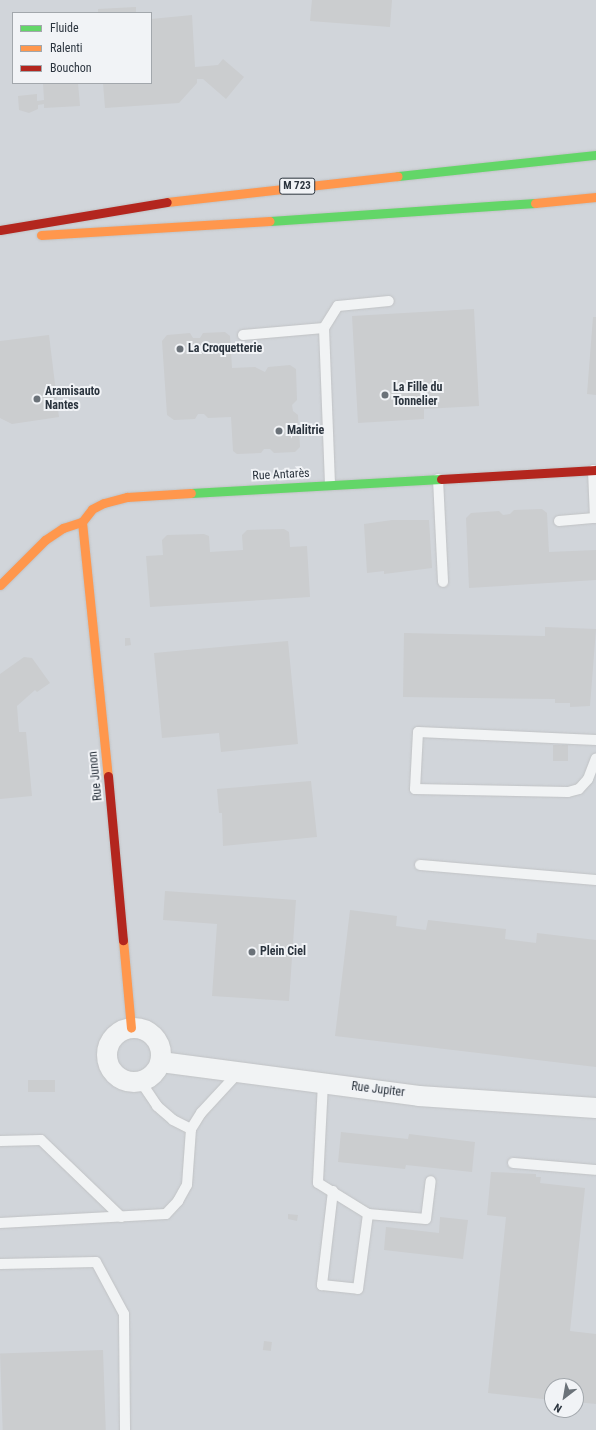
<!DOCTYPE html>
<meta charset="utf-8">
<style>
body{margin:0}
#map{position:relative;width:596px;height:1430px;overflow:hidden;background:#e2e5e7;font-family:"Roboto Condensed",sans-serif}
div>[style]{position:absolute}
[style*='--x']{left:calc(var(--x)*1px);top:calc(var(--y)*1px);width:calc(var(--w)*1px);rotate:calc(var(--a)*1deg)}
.built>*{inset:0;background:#d1d5da}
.building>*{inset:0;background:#cbcdcf;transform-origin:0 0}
.roads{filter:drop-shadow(0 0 1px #c1c3c5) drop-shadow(0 0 1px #c1c3c5)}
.lane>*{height:10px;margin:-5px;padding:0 5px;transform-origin:5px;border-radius:5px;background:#f1f3f4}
.street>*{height:20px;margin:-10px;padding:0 10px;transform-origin:10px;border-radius:10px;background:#f1f3f4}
.street>.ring{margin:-10px;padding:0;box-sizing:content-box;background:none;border:20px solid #f1f3f4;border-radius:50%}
.fast>*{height:9px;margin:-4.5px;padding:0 4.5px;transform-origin:4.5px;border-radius:4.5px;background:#63d668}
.slow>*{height:9px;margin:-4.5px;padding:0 4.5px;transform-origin:4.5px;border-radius:4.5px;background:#ff974d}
.jam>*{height:9px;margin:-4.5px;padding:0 4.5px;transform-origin:4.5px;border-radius:4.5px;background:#b3261e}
.dots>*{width:11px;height:11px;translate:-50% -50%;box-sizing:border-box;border:2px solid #f1f3f6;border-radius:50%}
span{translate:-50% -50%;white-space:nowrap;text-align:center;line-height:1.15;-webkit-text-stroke:4px #f1f3f6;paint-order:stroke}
.shield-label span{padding:1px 3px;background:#f1f3f6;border:1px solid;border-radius:3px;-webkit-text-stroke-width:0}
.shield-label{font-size:11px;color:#2b343e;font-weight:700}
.poi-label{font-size:12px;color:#2b343e;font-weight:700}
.left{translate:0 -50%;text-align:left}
.street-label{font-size:12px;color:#2b343e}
.legend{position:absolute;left:12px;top:12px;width:140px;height:72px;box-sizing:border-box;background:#f1f3f6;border:1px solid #a2a7ac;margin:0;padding:5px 7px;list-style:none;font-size:12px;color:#2b343e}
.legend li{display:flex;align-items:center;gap:8px;height:20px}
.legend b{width:20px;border:1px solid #a2a7ac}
.north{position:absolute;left:544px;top:1378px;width:40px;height:40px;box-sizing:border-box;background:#f1f3f6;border:1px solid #a2a7ac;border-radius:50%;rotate:211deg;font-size:11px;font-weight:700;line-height:16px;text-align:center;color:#2b343e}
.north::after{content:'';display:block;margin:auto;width:14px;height:18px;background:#6b7279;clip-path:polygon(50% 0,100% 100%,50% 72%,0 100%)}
</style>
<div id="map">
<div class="built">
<i style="clip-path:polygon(evenodd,0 0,596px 0,596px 1430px,0 1430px,0 0,13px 13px,151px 13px,151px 83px,13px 83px,13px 13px,0 0,552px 1386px,576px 1386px,576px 1410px,552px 1410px,552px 1386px)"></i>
</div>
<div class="building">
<i style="clip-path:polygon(312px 0,392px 0,390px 27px,310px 21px)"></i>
<i style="clip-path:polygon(136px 7px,136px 13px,98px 13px,98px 9px)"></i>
<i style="clip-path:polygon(192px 15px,195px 67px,218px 65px,223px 59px,244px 77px,226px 99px,203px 79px,197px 79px,197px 83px,179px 103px,105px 108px,103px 83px,151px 83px,151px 19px)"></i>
<i style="clip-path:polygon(43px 83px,78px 83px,80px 106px,44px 108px,44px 104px,38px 105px,38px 109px,29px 113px,19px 110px,18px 96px,37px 94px,37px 101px,44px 100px)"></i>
<i style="clip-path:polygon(474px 309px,479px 406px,424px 409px,424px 419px,358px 423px,352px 316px)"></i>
<i style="clip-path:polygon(593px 317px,596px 317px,596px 395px,587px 394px)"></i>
<i style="clip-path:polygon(225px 332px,230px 336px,232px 368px,255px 367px,265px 372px,268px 367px,290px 365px,296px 369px,297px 400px,292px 405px,293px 411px,298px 415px,300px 447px,295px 452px,274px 453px,270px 449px,264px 449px,261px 453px,237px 454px,233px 451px,231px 417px,208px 418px,204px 414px,198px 414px,195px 419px,174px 420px,167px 415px,162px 341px,167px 335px,190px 333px,193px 338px,200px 338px,203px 333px)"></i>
<i style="clip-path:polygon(49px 335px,59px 417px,12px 424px,0 418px,0 341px)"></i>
<i style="clip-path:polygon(542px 509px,547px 513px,549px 552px,596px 550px,596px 580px,469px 588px,466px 518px,471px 513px,499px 511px,503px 515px,510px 514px,514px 510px)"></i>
<i style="clip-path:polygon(392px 520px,429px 520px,432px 568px,384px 574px,384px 571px,367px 573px,364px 524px)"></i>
<i style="clip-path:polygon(284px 529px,289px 532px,290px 547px,307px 546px,310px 597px,150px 607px,146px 556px,163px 555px,162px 540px,167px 535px,204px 534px,209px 536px,210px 552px,243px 550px,242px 535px,247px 530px)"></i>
<i style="clip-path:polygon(545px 627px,596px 629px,590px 706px,570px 707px,570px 703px,555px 703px,555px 699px,403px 697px,404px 633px,545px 636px)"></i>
<i style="clip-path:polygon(125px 638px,130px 638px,131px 645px,125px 646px)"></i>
<i style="clip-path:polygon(288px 641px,298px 744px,221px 752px,219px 733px,162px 738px,154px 653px)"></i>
<i style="clip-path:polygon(24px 657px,32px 658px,50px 683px,37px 692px,35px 690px,17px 706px,19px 732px,26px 732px,32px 796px,0 799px,0 674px)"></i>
<i style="left:553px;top:745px;width:15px;height:16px"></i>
<i style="clip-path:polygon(311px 781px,317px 837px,223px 846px,222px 813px,219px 813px,217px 789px)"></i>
<i style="clip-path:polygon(165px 891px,296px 900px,289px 1001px,212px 996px,217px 924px,163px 920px)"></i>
<i style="clip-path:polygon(350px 910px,397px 916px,396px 926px,426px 930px,428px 920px,506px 929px,505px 939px,536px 943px,537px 933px,596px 940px,596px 1067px,335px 1036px)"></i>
<i style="left:55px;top:1080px;width:12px;height:27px;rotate:90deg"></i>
<i style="clip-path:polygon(341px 1132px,408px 1139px,409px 1134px,475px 1142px,472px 1172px,406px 1165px,405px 1169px,338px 1162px)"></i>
<i style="clip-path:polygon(491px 1172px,536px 1174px,536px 1177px,541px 1177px,540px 1183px,585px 1188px,570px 1331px,596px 1334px,596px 1404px,576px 1402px,576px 1386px,552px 1386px,552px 1400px,488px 1393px,506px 1217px,487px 1215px)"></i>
<i style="clip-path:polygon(288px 1214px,298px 1215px,297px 1221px,288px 1219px)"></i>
<i style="clip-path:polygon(440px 1217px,468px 1220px,463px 1259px,384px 1250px,386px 1227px,439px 1233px)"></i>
<i style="left:264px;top:1341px;width:8px;height:9px;rotate:7deg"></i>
<i style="left:103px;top:1350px;width:80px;height:103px;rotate:88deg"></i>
</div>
<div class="roads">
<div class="lane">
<i style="--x:324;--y:328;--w:26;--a:-58"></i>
<i style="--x:338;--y:306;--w:51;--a:-5.6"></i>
<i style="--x:243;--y:335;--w:81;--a:-4.9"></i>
<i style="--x:324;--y:328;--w:157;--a:87.8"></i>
<i style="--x:438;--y:479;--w:103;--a:87.2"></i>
<i style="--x:559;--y:521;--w:36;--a:-5"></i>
<i style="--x:595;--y:518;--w:48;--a:-92.4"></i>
<i style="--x:596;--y:740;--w:178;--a:-177.4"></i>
<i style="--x:418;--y:732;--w:57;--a:93"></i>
<i style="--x:415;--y:789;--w:153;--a:1.1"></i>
<i style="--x:568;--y:792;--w:11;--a:-15"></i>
<i style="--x:579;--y:789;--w:13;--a:-48"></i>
<i style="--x:588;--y:779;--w:22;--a:-69"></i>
<i style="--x:420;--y:865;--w:177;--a:4.9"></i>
<i style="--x:141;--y:1082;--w:29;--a:56"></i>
<i style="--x:157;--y:1106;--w:21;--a:41"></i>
<i style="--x:173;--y:1120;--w:20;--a:27"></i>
<i style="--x:323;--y:1083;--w:100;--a:92.9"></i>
<i style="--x:318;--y:1183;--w:59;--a:31.8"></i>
<i style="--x:368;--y:1214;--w:58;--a:4.9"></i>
<i style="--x:426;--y:1219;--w:38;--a:-83"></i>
<i style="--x:0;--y:1141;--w:41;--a:-1.4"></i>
<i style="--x:41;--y:1140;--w:111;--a:43.9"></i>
<i style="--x:513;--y:1163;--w:83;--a:4.8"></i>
<i style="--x:333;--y:1191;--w:95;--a:96.7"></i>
<i style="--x:322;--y:1285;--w:36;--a:6"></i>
<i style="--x:358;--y:1289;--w:76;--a:-82.4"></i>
<i style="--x:0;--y:1223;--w:166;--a:-3.1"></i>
<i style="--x:166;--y:1214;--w:18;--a:-47"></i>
<i style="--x:178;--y:1201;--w:18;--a:-61"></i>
<i style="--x:187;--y:1185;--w:56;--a:-85.9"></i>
<i style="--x:191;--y:1129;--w:19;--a:-58"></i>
<i style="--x:201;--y:1113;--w:56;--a:-47.2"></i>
<i style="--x:0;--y:1264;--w:96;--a:-1.2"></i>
<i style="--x:96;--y:1262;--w:59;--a:61.7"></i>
<i style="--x:124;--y:1314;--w:116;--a:89.5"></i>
</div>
<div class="street">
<i class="ring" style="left:107px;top:1028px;width:34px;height:34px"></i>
<i style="--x:161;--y:1062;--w:260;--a:7.5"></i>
<i style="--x:419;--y:1096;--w:177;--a:3.9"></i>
</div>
<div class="fast">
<i style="--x:398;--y:176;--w:199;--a:-6.1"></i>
<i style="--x:270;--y:221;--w:266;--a:-3.9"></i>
<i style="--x:191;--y:493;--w:250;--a:-3.2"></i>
</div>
<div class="slow">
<i style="--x:167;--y:202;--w:232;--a:-6.4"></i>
<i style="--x:535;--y:203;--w:61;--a:-5.6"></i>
<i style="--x:41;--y:235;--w:229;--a:-3.5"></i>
<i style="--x:82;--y:522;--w:255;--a:84.2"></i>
<i style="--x:0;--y:585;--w:64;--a:-45"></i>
<i style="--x:45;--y:540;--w:22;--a:-34"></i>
<i style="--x:63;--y:528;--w:20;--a:-18"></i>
<i style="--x:82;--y:522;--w:16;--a:-52"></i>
<i style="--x:92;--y:509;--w:13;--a:-27"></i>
<i style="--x:104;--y:503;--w:24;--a:-15"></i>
<i style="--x:127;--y:497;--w:64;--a:-3.6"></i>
<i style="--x:123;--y:940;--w:88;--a:84.8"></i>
</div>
<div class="jam">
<i style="--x:0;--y:230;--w:169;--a:-9.5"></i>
<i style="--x:441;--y:479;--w:155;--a:-3.3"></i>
<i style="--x:108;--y:776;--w:165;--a:84.8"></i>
</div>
</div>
<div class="dots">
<i style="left:180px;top:349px;background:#6b7279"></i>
<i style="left:385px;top:395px;background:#6b7279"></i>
<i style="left:37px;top:399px;background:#6b7279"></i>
<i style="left:279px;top:431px;background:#6b7279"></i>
<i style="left:252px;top:952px;background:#6b7279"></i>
</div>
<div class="shield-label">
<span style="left:297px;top:186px">M 723</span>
</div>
<div class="poi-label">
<span class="left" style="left:188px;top:349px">La Croquetterie</span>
<span class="left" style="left:393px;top:395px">La Fille du<br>Tonnelier</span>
<span class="left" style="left:45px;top:399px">Aramisauto<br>Nantes</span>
<span class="left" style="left:287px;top:431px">Malitrie</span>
<span class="left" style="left:260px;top:952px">Plein Ciel</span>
</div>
<div class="street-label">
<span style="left:281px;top:475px;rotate:-3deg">Rue Antarès</span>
<span style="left:96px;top:776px;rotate:-96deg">Rue Junon</span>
<span style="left:378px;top:1090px;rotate:7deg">Rue Jupiter</span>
</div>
<ul class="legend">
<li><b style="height:5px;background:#63d668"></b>Fluide</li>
<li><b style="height:5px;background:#ff974d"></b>Ralenti</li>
<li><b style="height:5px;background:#b3261e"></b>Bouchon</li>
</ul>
<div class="north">N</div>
</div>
